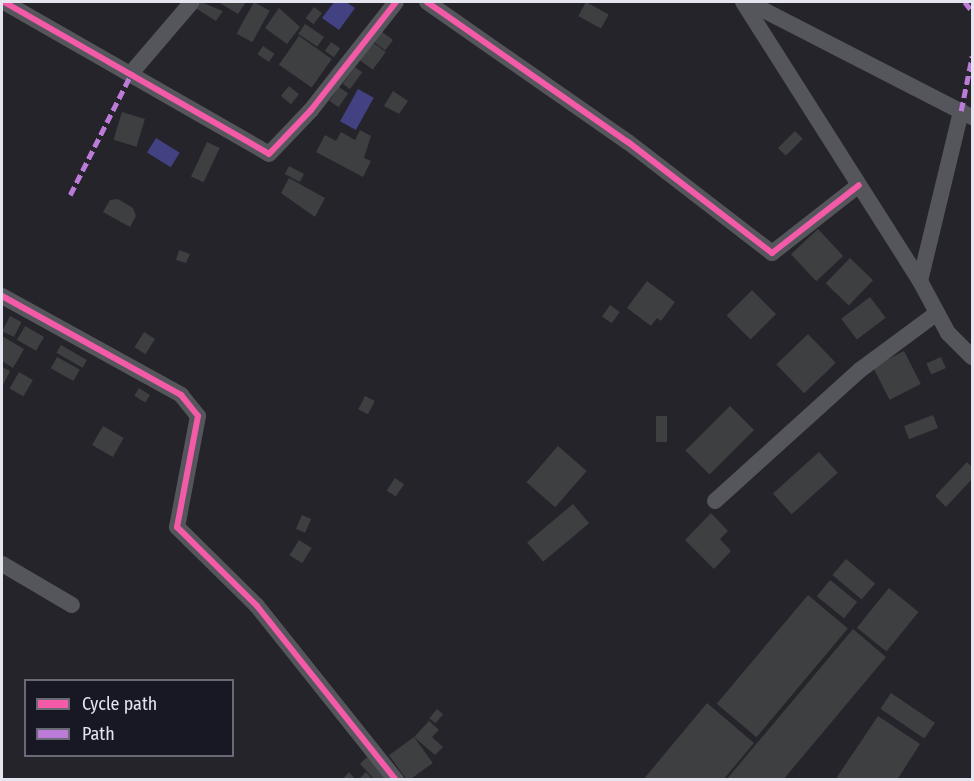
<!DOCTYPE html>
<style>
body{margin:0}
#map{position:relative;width:974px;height:781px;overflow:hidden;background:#24242a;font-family:"Fira Sans Condensed",sans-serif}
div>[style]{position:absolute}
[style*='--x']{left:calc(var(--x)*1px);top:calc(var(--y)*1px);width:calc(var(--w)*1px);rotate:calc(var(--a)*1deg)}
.water>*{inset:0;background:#424182;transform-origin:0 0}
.building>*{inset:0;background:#3e3f40;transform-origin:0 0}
.minor>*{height:16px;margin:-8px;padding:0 8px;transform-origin:8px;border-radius:8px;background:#55565b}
.quiet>*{height:4.5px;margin-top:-2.25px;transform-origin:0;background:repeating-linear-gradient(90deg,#bd7bd9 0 9px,transparent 0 13.5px)}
.cycleway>*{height:6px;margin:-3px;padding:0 3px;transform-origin:3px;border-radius:3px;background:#f35aa7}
span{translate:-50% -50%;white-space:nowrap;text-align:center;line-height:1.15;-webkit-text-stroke:4.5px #171824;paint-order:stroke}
.frame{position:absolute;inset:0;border:3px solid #e4e5ee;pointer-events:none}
.legend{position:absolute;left:24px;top:679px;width:210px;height:78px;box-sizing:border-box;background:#171824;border:2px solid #696a75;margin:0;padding:8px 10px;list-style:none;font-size:18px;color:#e4e5ee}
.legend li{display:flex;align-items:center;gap:12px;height:30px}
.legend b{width:30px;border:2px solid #696a75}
</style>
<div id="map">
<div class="water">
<i style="clip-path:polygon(334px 2px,346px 2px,355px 8px,339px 30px,322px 18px)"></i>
<i style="left:358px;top:89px;width:18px;height:37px;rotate:29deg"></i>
<i style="left:156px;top:138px;width:28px;height:17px;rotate:32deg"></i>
</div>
<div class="building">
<i style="clip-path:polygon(201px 2px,223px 11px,216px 21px,197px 9px)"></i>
<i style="clip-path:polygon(218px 2px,246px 2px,238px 14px)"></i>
<i style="left:254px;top:2px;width:18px;height:36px;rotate:29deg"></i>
<i style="left:586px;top:2px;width:26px;height:16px;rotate:29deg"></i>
<i style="left:314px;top:7px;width:10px;height:14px;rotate:37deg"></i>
<i style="clip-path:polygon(279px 8px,300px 27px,287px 44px,265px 28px)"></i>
<i style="left:305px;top:24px;width:23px;height:12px;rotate:34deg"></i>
<i style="left:381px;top:31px;width:15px;height:13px;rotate:37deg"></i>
<i style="left:299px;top:36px;width:40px;height:35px;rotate:35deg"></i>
<i style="left:331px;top:42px;width:11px;height:11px;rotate:34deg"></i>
<i style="left:372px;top:42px;width:17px;height:22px;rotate:36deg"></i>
<i style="left:263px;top:46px;width:14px;height:10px;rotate:34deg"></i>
<i style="left:355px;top:67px;width:9px;height:21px;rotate:36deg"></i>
<i style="left:289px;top:86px;width:13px;height:13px;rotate:39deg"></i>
<i style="left:339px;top:87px;width:11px;height:17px;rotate:34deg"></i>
<i style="clip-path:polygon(393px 91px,408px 101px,399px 114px,384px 106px)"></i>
<i style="left:122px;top:112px;width:24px;height:29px;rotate:17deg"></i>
<i style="clip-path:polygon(360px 130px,371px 136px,364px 158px,371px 161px,363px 177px,316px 152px,325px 135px,336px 141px,341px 132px,355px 140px)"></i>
<i style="left:795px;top:131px;width:11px;height:24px;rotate:45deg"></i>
<i style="left:207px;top:142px;width:14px;height:38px;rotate:25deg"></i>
<i style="left:289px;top:166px;width:17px;height:9px;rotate:28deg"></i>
<i style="clip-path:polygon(289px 178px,325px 198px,315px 217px,281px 193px)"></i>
<i style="clip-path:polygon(118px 199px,133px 208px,136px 216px,130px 227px,103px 212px,110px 200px)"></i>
<i style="left:818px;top:229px;width:37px;height:37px;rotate:47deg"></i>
<i style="clip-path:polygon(179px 250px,190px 254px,186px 263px,176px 260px)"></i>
<i style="left:850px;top:258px;width:32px;height:35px;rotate:44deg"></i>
<i style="clip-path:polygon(647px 281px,675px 302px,661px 321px,657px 318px,651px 326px,627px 308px)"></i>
<i style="left:752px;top:290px;width:34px;height:36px;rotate:45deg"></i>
<i style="left:870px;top:297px;width:26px;height:36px;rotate:53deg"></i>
<i style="left:610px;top:305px;width:12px;height:14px;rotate:35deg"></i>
<i style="left:10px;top:316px;width:13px;height:17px;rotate:27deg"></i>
<i style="left:25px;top:326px;width:22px;height:16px;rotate:30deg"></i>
<i style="left:144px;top:332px;width:13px;height:18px;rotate:32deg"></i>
<i style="left:808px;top:334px;width:40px;height:44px;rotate:46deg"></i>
<i style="clip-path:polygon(2px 336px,24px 349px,13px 368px,2px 361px)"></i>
<i style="left:61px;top:345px;width:30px;height:9px;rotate:30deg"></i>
<i style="left:904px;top:351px;width:37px;height:35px;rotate:63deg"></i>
<i style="left:57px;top:357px;width:26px;height:13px;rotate:29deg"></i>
<i style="left:941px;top:357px;width:12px;height:16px;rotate:66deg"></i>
<i style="clip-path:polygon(2px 367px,10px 371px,2px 387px)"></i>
<i style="left:19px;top:372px;width:16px;height:19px;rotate:30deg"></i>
<i style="left:139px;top:388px;width:13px;height:9px;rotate:32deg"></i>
<i style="left:365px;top:396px;width:11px;height:15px;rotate:27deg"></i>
<i style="left:730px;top:406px;width:34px;height:63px;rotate:45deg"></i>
<i style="left:933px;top:415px;width:14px;height:31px;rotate:69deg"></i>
<i style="left:656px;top:416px;width:11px;height:26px"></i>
<i style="left:103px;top:426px;width:24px;height:22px;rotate:30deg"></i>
<i style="left:558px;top:446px;width:38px;height:48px;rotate:41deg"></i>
<i style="left:819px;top:452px;width:28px;height:62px;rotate:48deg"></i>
<i style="clip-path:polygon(967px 462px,972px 467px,972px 479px,946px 507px,935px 496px)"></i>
<i style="left:395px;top:478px;width:11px;height:15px;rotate:34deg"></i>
<i style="left:573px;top:504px;width:25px;height:60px;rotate:50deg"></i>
<i style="clip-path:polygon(711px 513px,728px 531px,720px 539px,731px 551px,714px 569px,685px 540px)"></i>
<i style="left:302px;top:515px;width:10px;height:15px;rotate:24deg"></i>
<i style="left:299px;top:540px;width:15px;height:18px;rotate:32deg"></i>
<i style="left:846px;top:559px;width:38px;height:21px;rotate:40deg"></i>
<i style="left:830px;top:580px;width:35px;height:21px;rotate:39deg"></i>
<i style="left:889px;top:588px;width:38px;height:51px;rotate:39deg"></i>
<i style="left:808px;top:595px;width:52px;height:142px;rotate:40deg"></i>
<i style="clip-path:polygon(853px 629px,886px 657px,783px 780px,726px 780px)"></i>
<i style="left:891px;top:693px;width:53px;height:19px;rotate:34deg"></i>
<i style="clip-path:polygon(707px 703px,754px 743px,723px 780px,643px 780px)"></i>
<i style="left:437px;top:709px;width:8px;height:12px;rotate:40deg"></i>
<i style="clip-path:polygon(878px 716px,920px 744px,897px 780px,835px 780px)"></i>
<i style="clip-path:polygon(429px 721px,439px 730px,432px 737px,443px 747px,435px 755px,414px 737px)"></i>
<i style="left:414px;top:737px;width:32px;height:31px;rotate:54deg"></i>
<i style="clip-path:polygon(367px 757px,386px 776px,382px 780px,375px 780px,360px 764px)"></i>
<i style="clip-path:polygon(349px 772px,356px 780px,342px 780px)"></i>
<i style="clip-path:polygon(366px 772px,373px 780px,358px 780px)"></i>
</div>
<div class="minor">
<i style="--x:4;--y:2;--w:305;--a:29.8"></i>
<i style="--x:269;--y:154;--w:61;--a:-46.3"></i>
<i style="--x:311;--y:110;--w:137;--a:-51.8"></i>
<i style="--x:427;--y:2;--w:245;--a:34.9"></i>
<i style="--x:628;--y:142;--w:182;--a:37.6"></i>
<i style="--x:772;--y:253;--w:110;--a:-38"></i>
<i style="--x:743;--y:2;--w:330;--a:57.6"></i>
<i style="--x:920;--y:281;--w:59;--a:61.7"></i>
<i style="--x:948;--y:333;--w:34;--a:45"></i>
<i style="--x:748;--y:2;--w:252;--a:27.2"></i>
<i style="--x:132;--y:72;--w:92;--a:-49.4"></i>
<i style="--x:920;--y:281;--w:175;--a:-76.4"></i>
<i style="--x:2;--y:296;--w:205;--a:28.9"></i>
<i style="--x:181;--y:395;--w:27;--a:51"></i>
<i style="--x:198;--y:416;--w:113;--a:100.7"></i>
<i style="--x:177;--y:527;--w:112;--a:44.6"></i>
<i style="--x:257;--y:606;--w:223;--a:51.4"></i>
<i style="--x:715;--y:501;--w:195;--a:-42.1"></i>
<i style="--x:860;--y:370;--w:96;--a:-36.5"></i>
<i style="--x:2;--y:564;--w:81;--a:30.4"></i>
</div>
<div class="quiet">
<i style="--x:965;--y:2;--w:11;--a:52"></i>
<i style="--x:961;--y:111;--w:56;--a:-78.7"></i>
<i style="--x:70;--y:195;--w:138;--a:-63.2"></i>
</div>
<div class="cycleway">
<i style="--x:4;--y:2;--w:305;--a:29.8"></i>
<i style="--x:269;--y:154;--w:61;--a:-46.3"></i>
<i style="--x:311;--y:110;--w:137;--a:-51.8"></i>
<i style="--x:427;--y:2;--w:245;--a:34.9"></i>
<i style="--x:628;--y:142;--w:182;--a:37.6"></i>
<i style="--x:772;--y:253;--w:110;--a:-38"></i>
<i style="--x:2;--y:296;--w:205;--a:28.9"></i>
<i style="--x:181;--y:395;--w:27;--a:51"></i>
<i style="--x:198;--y:416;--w:113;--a:100.7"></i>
<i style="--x:177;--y:527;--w:112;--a:44.6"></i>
<i style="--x:257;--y:606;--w:223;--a:51.4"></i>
</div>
<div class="frame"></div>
<ul class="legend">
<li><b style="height:8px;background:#f35aa7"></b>Cycle path</li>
<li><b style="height:8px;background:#bd7bd9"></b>Path</li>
</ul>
</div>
